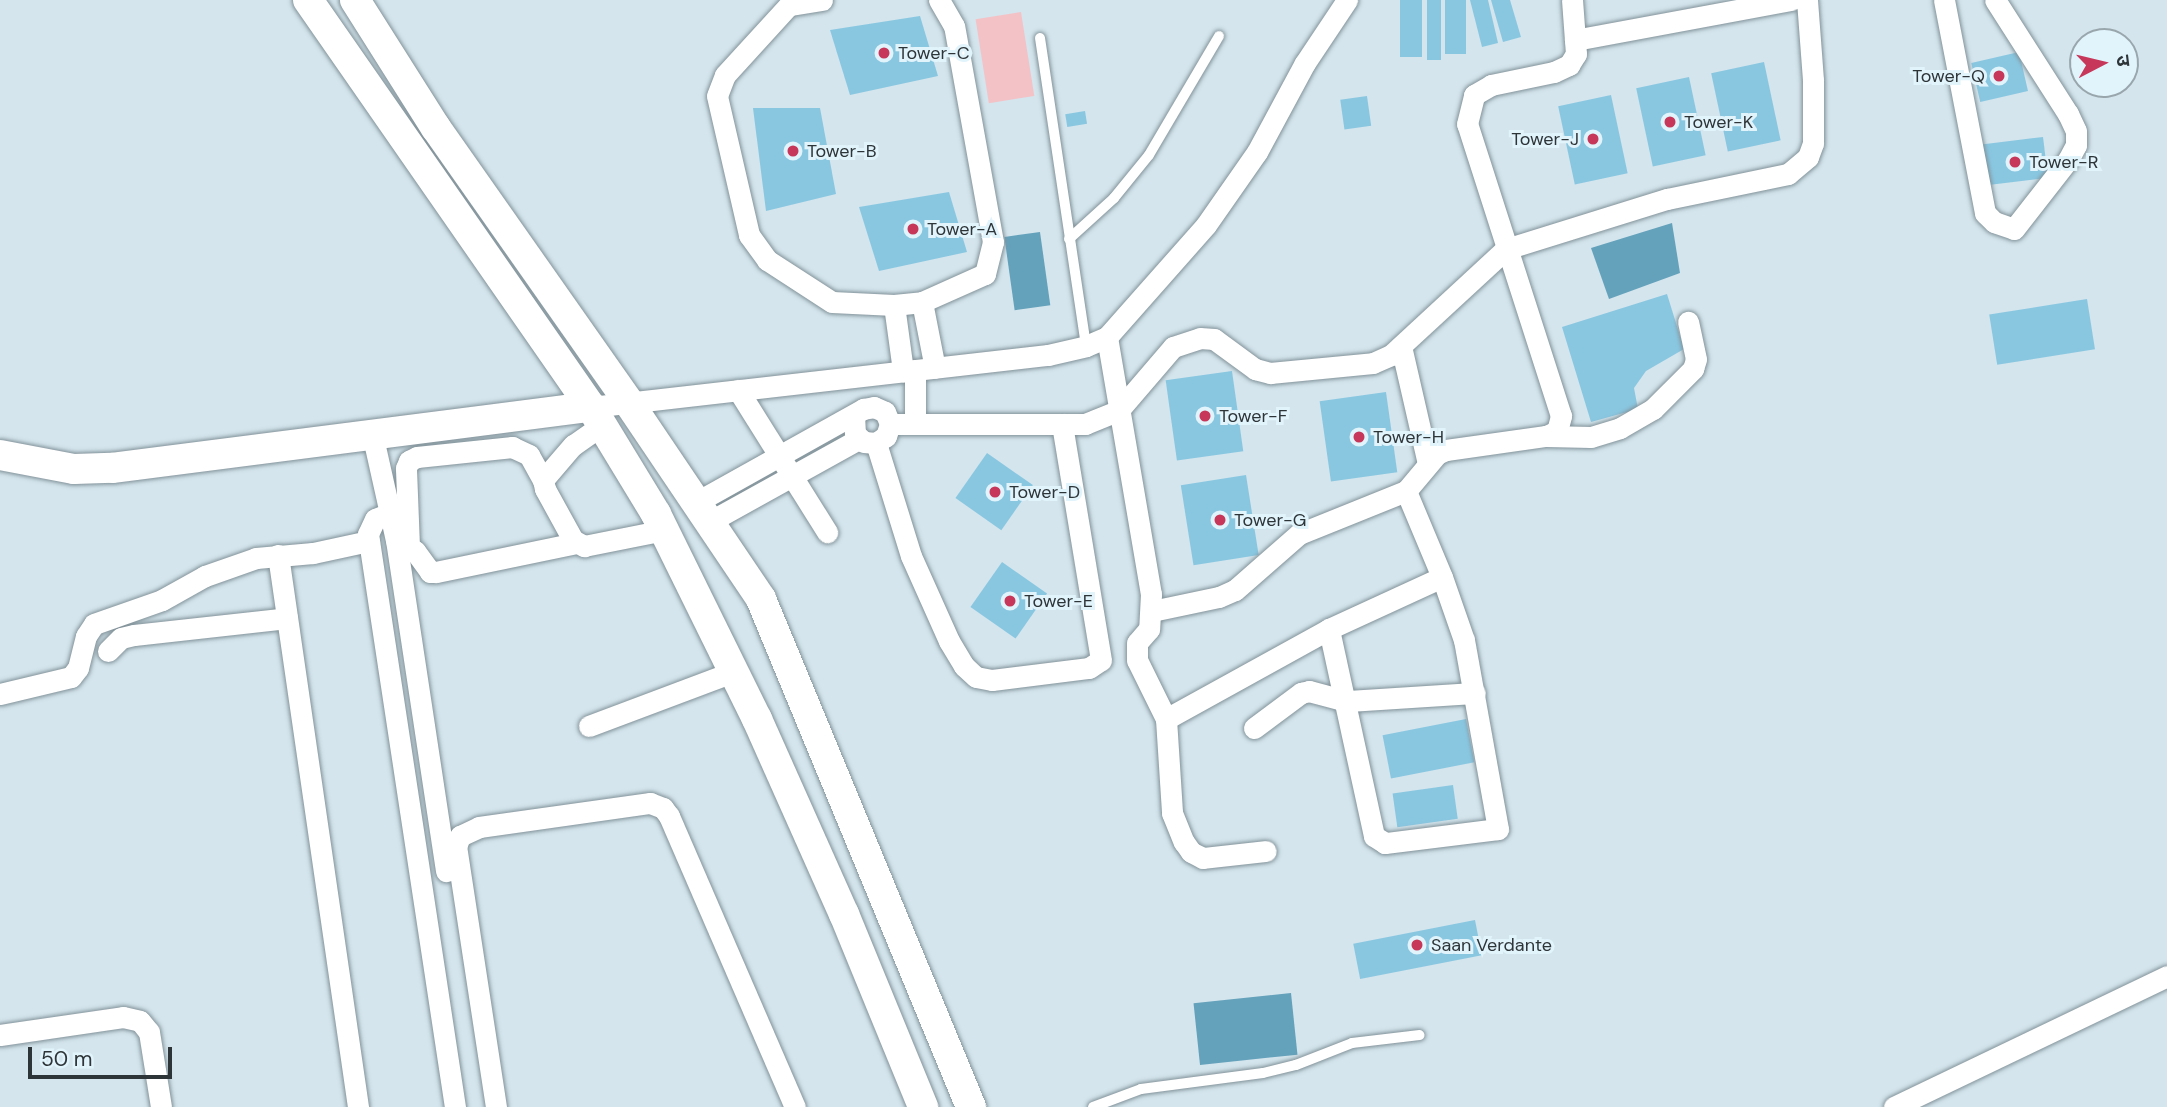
<!DOCTYPE html>
<meta charset="utf-8">
<style>
body{margin:0}
#map{position:relative;width:2167px;height:1107px;overflow:hidden;background:#d4e5ed;font-family:"DM Sans","Noto Sans Devanagari",sans-serif}
div>[style]{position:absolute}
[style*='--x']{left:calc(var(--x)*1px);top:calc(var(--y)*1px);width:calc(var(--w)*1px);rotate:calc(var(--a)*1deg)}
.green>*{inset:0;background:#f3c2c7;transform-origin:0 0}
.water>*{inset:0;background:#64a1bb;transform-origin:0 0}
.building>*{inset:0;background:#89c7e1;transform-origin:0 0}
.roads{filter:drop-shadow(0 0 2px #829299) drop-shadow(0 0 2px #829299)}
.lane>*{height:10px;margin:-5px;padding:0 5px;transform-origin:5px;border-radius:5px;background:#fff}
.street>*{height:21px;margin:-10.5px;padding:0 10.5px;transform-origin:10.5px;border-radius:10.5px;background:#fff}
.secondary>*{height:30px;margin:-15px;padding:0 15px;transform-origin:15px;border-radius:15px;background:#fff}
.dots>*{width:19px;height:19px;translate:-50% -50%;box-sizing:border-box;border:4px solid #e1f3fb;border-radius:50%}
span{translate:-50% -50%;white-space:nowrap;text-align:center;line-height:1.15;-webkit-text-stroke:6px #e1f3fb;paint-order:stroke}
.poi-label{font-size:18px;color:#2e3538}
.left{translate:0 -50%;text-align:left}
.right{translate:-100% -50%;text-align:right}
.north{position:absolute;left:2069px;top:28px;width:70px;height:70px;box-sizing:border-box;background:#e1f3fb;border:2px solid #99a7ad;border-radius:50%;rotate:83deg;font-size:19px;font-weight:700;line-height:28px;text-align:center;color:#2e3538}
.north::after{content:'';display:block;margin:auto;width:24px;height:32px;background:#c73759;clip-path:polygon(50% 0,100% 100%,50% 72%,0 100%)}
.scale{position:absolute;left:28px;top:1047px;width:144px;height:32px;box-sizing:border-box;border:4px solid #2e3538;border-top:0;padding-left:9px;font-size:21px;line-height:24px;white-space:nowrap;color:#2e3538;-webkit-text-stroke:5px #e1f3fb;paint-order:stroke}
</style>
<div id="map">
<div class="green">
<i style="left:1021px;top:12px;width:85px;height:46px;rotate:81deg"></i>
</div>
<div class="water">
<i style="clip-path:polygon(1672px 223px,1680px 273px,1609px 299px,1591px 248px)"></i>
<i style="left:1040px;top:232px;width:74px;height:36px;rotate:82deg"></i>
<i style="left:1291px;top:993px;width:62px;height:98px;rotate:84deg"></i>
</div>
<div class="building">
<i style="left:1400px;top:0;width:22px;height:57px"></i>
<i style="left:1427px;top:0;width:14px;height:60px"></i>
<i style="left:1445px;top:0;width:21px;height:54px"></i>
<i style="clip-path:polygon(1470px 0,1488px 0,1498px 43px,1482px 47px)"></i>
<i style="clip-path:polygon(1491px 0,1510px 0,1521px 37px,1503px 42px)"></i>
<i style="clip-path:polygon(920px 16px,938px 76px,850px 95px,830px 30px)"></i>
<i style="left:2019px;top:52px;width:40px;height:49px;rotate:77deg"></i>
<i style="left:1764px;top:62px;width:80px;height:54px;rotate:78deg"></i>
<i style="left:1689px;top:77px;width:80px;height:54px;rotate:78deg"></i>
<i style="left:1611px;top:95px;width:80px;height:54px;rotate:78deg"></i>
<i style="left:1367px;top:96px;width:30px;height:27px;rotate:82deg"></i>
<i style="clip-path:polygon(753px 108px,820px 108px,836px 194px,766px 211px)"></i>
<i style="left:1085px;top:111px;width:13px;height:20px;rotate:81deg"></i>
<i style="left:2043px;top:137px;width:41px;height:62px;rotate:83deg"></i>
<i style="clip-path:polygon(949px 192px,967px 252px,879px 271px,859px 207px)"></i>
<i style="clip-path:polygon(1667px 294px,1684px 349px,1646px 371px,1634px 388px,1638px 409px,1591px 422px,1562px 327px)"></i>
<i style="left:2087px;top:299px;width:51px;height:99px;rotate:81deg"></i>
<i style="left:1232px;top:371px;width:81px;height:67px;rotate:82deg"></i>
<i style="left:1386px;top:392px;width:81px;height:67px;rotate:82deg"></i>
<i style="left:987px;top:453px;width:56px;height:55px;rotate:35deg"></i>
<i style="left:1246px;top:475px;width:81px;height:66px;rotate:81deg"></i>
<i style="left:1002px;top:562px;width:55px;height:55px;rotate:35deg"></i>
<i style="left:1466px;top:719px;width:44px;height:85px;rotate:79deg"></i>
<i style="left:1453px;top:785px;width:34px;height:61px;rotate:82deg"></i>
<i style="left:1475px;top:920px;width:36px;height:124px;rotate:79deg"></i>
</div>
<div class="roads">
<div class="lane">
<i style="--x:1040;--y:38;--w:311;--a:81.5"></i>
<i style="--x:1069;--y:239;--w:61;--a:-42.3"></i>
<i style="--x:1114;--y:198;--w:55;--a:-50.9"></i>
<i style="--x:1149;--y:155;--w:138;--a:-59.5"></i>
<i style="--x:1093;--y:1107;--w:51;--a:-20.6"></i>
<i style="--x:1141;--y:1089;--w:123;--a:-7.5"></i>
<i style="--x:1263;--y:1073;--w:34;--a:-14"></i>
<i style="--x:1296;--y:1065;--w:60;--a:-21.4"></i>
<i style="--x:1352;--y:1043;--w:68;--a:-6.7"></i>
</div>
<div class="street">
<i style="--x:822;--y:0;--w:33;--a:171"></i>
<i style="--x:789;--y:5;--w:95;--a:132.4"></i>
<i style="--x:725;--y:75;--w:22;--a:111"></i>
<i style="--x:717;--y:96;--w:143;--a:77"></i>
<i style="--x:749;--y:235;--w:31;--a:54"></i>
<i style="--x:767;--y:260;--w:77;--a:32.9"></i>
<i style="--x:832;--y:302;--w:62;--a:2.8"></i>
<i style="--x:894;--y:305;--w:28;--a:-6"></i>
<i style="--x:922;--y:302;--w:69;--a:-24"></i>
<i style="--x:985;--y:274;--w:33;--a:-76"></i>
<i style="--x:993;--y:242;--w:219;--a:-100.2"></i>
<i style="--x:954;--y:26;--w:30;--a:-120"></i>
<i style="--x:1944;--y:0;--w:217;--a:79.1"></i>
<i style="--x:1985;--y:213;--w:13;--a:45"></i>
<i style="--x:1994;--y:222;--w:21;--a:19"></i>
<i style="--x:2014;--y:229;--w:88;--a:-52"></i>
<i style="--x:2068;--y:160;--w:17;--a:-62"></i>
<i style="--x:2076;--y:145;--w:14;--a:-90"></i>
<i style="--x:2076;--y:131;--w:19;--a:-115"></i>
<i style="--x:2068;--y:114;--w:135;--a:-122.6"></i>
<i style="--x:1575;--y:40;--w:220;--a:-10.5"></i>
<i style="--x:922;--y:302;--w:67;--a:78.9"></i>
<i style="--x:894;--y:305;--w:67;--a:82.2"></i>
<i style="--x:1107;--y:337;--w:261;--a:80.3"></i>
<i style="--x:1151;--y:594;--w:35;--a:93"></i>
<i style="--x:1149;--y:629;--w:18;--a:131"></i>
<i style="--x:1137;--y:643;--w:17;--a:90"></i>
<i style="--x:1137;--y:660;--w:66;--a:63.8"></i>
<i style="--x:1166;--y:719;--w:94;--a:86.3"></i>
<i style="--x:1172;--y:813;--w:31;--a:68"></i>
<i style="--x:1184;--y:842;--w:12;--a:55"></i>
<i style="--x:1191;--y:852;--w:13;--a:27"></i>
<i style="--x:1203;--y:858;--w:63;--a:-6.3"></i>
<i style="--x:1401;--y:346;--w:121;--a:77.1"></i>
<i style="--x:738;--y:390;--w:168;--a:57.9"></i>
<i style="--x:591;--y:407;--w:460;--a:-6.5"></i>
<i style="--x:1048;--y:355;--w:39;--a:-13"></i>
<i style="--x:1086;--y:346;--w:23;--a:-23"></i>
<i style="--x:1107;--y:337;--w:149;--a:-48.5"></i>
<i style="--x:1206;--y:225;--w:89;--a:-55.1"></i>
<i style="--x:1257;--y:152;--w:101;--a:-61.7"></i>
<i style="--x:1305;--y:63;--w:76;--a:-56.3"></i>
<i style="--x:890;--y:424;--w:195;--a:0"></i>
<i style="--x:1085;--y:424;--w:37;--a:-22"></i>
<i style="--x:1119;--y:410;--w:83;--a:-49.4"></i>
<i style="--x:1173;--y:347;--w:28;--a:-18"></i>
<i style="--x:1200;--y:338;--w:14;--a:4"></i>
<i style="--x:1214;--y:339;--w:51;--a:36.2"></i>
<i style="--x:1255;--y:369;--w:16;--a:15"></i>
<i style="--x:1270;--y:373;--w:103;--a:-5.5"></i>
<i style="--x:1373;--y:363;--w:20;--a:-24"></i>
<i style="--x:1391;--y:355;--w:156;--a:-42.7"></i>
<i style="--x:1506;--y:249;--w:169;--a:-17.3"></i>
<i style="--x:1667;--y:199;--w:124;--a:-11.7"></i>
<i style="--x:1788;--y:174;--w:26;--a:-40"></i>
<i style="--x:1808;--y:157;--w:15;--a:-70"></i>
<i style="--x:1813;--y:143;--w:63;--a:-90"></i>
<i style="--x:1813;--y:80;--w:80;--a:-94.3"></i>
<i style="--x:915;--y:424;--w:54;--a:-90"></i>
<i style="--x:602;--y:425;--w:35;--a:145"></i>
<i style="--x:573;--y:445;--w:46;--a:130.6"></i>
<i style="--x:543;--y:480;--w:9;--a:77"></i>
<i style="--x:545;--y:489;--w:58;--a:61.2"></i>
<i style="--x:573;--y:540;--w:13;--a:29"></i>
<i style="--x:584;--y:546;--w:82;--a:-11.3"></i>
<i style="--x:372;--y:433;--w:110;--a:77.4"></i>
<i style="--x:396;--y:540;--w:335;--a:81.4"></i>
<i style="--x:1546;--y:436;--w:45;--a:1.3"></i>
<i style="--x:1591;--y:437;--w:30;--a:-17"></i>
<i style="--x:1620;--y:428;--w:38;--a:-30"></i>
<i style="--x:1653;--y:409;--w:57;--a:-45"></i>
<i style="--x:1693;--y:369;--w:10;--a:-73"></i>
<i style="--x:1696;--y:359;--w:38;--a:-102"></i>
<i style="--x:876;--y:443;--w:118;--a:72.8"></i>
<i style="--x:911;--y:556;--w:93;--a:65.9"></i>
<i style="--x:949;--y:641;--w:29;--a:59"></i>
<i style="--x:964;--y:666;--w:16;--a:43"></i>
<i style="--x:976;--y:677;--w:16;--a:11"></i>
<i style="--x:992;--y:680;--w:98;--a:-7.1"></i>
<i style="--x:1089;--y:668;--w:14;--a:-34"></i>
<i style="--x:1101;--y:660;--w:239;--a:-99.4"></i>
<i style="--x:1406;--y:491;--w:93;--a:67.3"></i>
<i style="--x:1442;--y:577;--w:67;--a:70.8"></i>
<i style="--x:1464;--y:640;--w:192;--a:79.8"></i>
<i style="--x:1498;--y:829;--w:114;--a:172.9"></i>
<i style="--x:1385;--y:843;--w:13;--a:-148"></i>
<i style="--x:1374;--y:836;--w:212;--a:-102.3"></i>
<i style="--x:1329;--y:629;--w:124;--a:-24.7"></i>
<i style="--x:695;--y:503;--w:193;--a:-29.2"></i>
<i style="--x:863;--y:409;--w:11;--a:-10"></i>
<i style="--x:874;--y:407;--w:12;--a:24"></i>
<i style="--x:885;--y:412;--w:13;--a:67"></i>
<i style="--x:890;--y:424;--w:13;--a:108"></i>
<i style="--x:886;--y:436;--w:12;--a:145"></i>
<i style="--x:876;--y:443;--w:12;--a:-175"></i>
<i style="--x:864;--y:442;--w:12;--a:-138"></i>
<i style="--x:855;--y:434;--w:18;--a:-93"></i>
<i style="--x:390;--y:513;--w:16;--a:158"></i>
<i style="--x:375;--y:519;--w:17;--a:115"></i>
<i style="--x:368;--y:534;--w:580;--a:81.37"></i>
<i style="--x:709;--y:522;--w:171;--a:-29"></i>
<i style="--x:398;--y:543;--w:19;--a:25"></i>
<i style="--x:415;--y:551;--w:26;--a:54"></i>
<i style="--x:430;--y:572;--w:6;--a:0"></i>
<i style="--x:436;--y:572;--w:143;--a:-11.7"></i>
<i style="--x:409;--y:547;--w:79;--a:-92.2"></i>
<i style="--x:406;--y:468;--w:8;--a:-67"></i>
<i style="--x:409;--y:461;--w:9;--a:-27"></i>
<i style="--x:417;--y:457;--w:96;--a:-6"></i>
<i style="--x:512;--y:447;--w:19;--a:25"></i>
<i style="--x:529;--y:455;--w:29;--a:61"></i>
<i style="--x:278;--y:555;--w:558;--a:81.75"></i>
<i style="--x:1152;--y:611;--w:68;--a:-11.8"></i>
<i style="--x:1219;--y:597;--w:17;--a:-24"></i>
<i style="--x:1235;--y:590;--w:85;--a:-41.2"></i>
<i style="--x:1299;--y:534;--w:115;--a:-21.9"></i>
<i style="--x:1406;--y:491;--w:48;--a:-50"></i>
<i style="--x:1437;--y:454;--w:10;--a:-24"></i>
<i style="--x:1446;--y:450;--w:101;--a:-8"></i>
<i style="--x:1546;--y:436;--w:12;--a:-24"></i>
<i style="--x:1557;--y:431;--w:16;--a:-75"></i>
<i style="--x:1561;--y:416;--w:307;--a:-107.8"></i>
<i style="--x:1467;--y:124;--w:30;--a:-76"></i>
<i style="--x:1474;--y:95;--w:20;--a:-30"></i>
<i style="--x:1491;--y:85;--w:64;--a:-11.7"></i>
<i style="--x:1554;--y:72;--w:17;--a:-25"></i>
<i style="--x:1569;--y:65;--w:13;--a:-58"></i>
<i style="--x:1576;--y:54;--w:54;--a:-94.2"></i>
<i style="--x:108;--y:651;--w:18;--a:-45"></i>
<i style="--x:121;--y:638;--w:13;--a:-13"></i>
<i style="--x:134;--y:635;--w:154;--a:-6.3"></i>
<i style="--x:0;--y:694;--w:73;--a:-13.5"></i>
<i style="--x:71;--y:677;--w:11;--a:-52"></i>
<i style="--x:78;--y:668;--w:33;--a:-76"></i>
<i style="--x:86;--y:636;--w:14;--a:-56"></i>
<i style="--x:94;--y:624;--w:72;--a:-19.4"></i>
<i style="--x:162;--y:600;--w:49;--a:-29.2"></i>
<i style="--x:205;--y:576;--w:54;--a:-19.4"></i>
<i style="--x:256;--y:558;--w:57;--a:-5"></i>
<i style="--x:313;--y:553;--w:57;--a:-12.1"></i>
<i style="--x:1166;--y:719;--w:186;--a:-28.9"></i>
<i style="--x:589;--y:726;--w:156;--a:-20.6"></i>
<i style="--x:1254;--y:728;--w:59;--a:-36.7"></i>
<i style="--x:1301;--y:693;--w:8;--a:-14"></i>
<i style="--x:1309;--y:691;--w:39;--a:15"></i>
<i style="--x:1347;--y:701;--w:128;--a:-3.6"></i>
<i style="--x:0;--y:1035;--w:124;--a:-8.3"></i>
<i style="--x:123;--y:1017;--w:17;--a:13"></i>
<i style="--x:140;--y:1021;--w:14;--a:51"></i>
<i style="--x:149;--y:1032;--w:76;--a:80.9"></i>
<i style="--x:496;--y:1107;--w:263;--a:-98.7"></i>
<i style="--x:456;--y:847;--w:12;--a:-70"></i>
<i style="--x:460;--y:836;--w:21;--a:-25"></i>
<i style="--x:479;--y:827;--w:173;--a:-8"></i>
<i style="--x:650;--y:803;--w:14;--a:21"></i>
<i style="--x:663;--y:808;--w:10;--a:53"></i>
<i style="--x:669;--y:816;--w:317;--a:66.6"></i>
<i style="--x:1894;--y:1107;--w:303;--a:-25.6"></i>
</div>
<div class="secondary">
<i style="--x:308;--y:0;--w:496;--a:55.2"></i>
<i style="--x:591;--y:407;--w:125;--a:58.7"></i>
<i style="--x:656;--y:514;--w:229;--a:63.8"></i>
<i style="--x:757;--y:719;--w:214;--a:66"></i>
<i style="--x:844;--y:914;--w:209;--a:67.7"></i>
<i style="--x:355;--y:0;--w:151;--a:57.7"></i>
<i style="--x:436;--y:128;--w:336;--a:54.9"></i>
<i style="--x:629;--y:403;--w:236;--a:56"></i>
<i style="--x:761;--y:599;--w:550;--a:67.54"></i>
<i style="--x:0;--y:455;--w:75;--a:10.7"></i>
<i style="--x:74;--y:469;--w:38;--a:-2"></i>
<i style="--x:112;--y:468;--w:483;--a:-7.3"></i>
</div>
</div>
<div class="dots">
<i style="left:884px;top:53px;background:#c73759"></i>
<i style="left:1999px;top:76px;background:#c73759"></i>
<i style="left:1670px;top:122px;background:#c73759"></i>
<i style="left:1593px;top:139px;background:#c73759"></i>
<i style="left:793px;top:151px;background:#c73759"></i>
<i style="left:2015px;top:162px;background:#c73759"></i>
<i style="left:913px;top:229px;background:#c73759"></i>
<i style="left:1205px;top:416px;background:#c73759"></i>
<i style="left:1359px;top:437px;background:#c73759"></i>
<i style="left:995px;top:492px;background:#c73759"></i>
<i style="left:1220px;top:520px;background:#c73759"></i>
<i style="left:1010px;top:601px;background:#c73759"></i>
<i style="left:1417px;top:945px;background:#c73759"></i>
</div>
<div class="poi-label">
<span class="left" style="left:898px;top:53px">Tower-C</span>
<span class="right" style="left:1985px;top:76px">Tower-Q</span>
<span class="left" style="left:1684px;top:122px">Tower-K</span>
<span class="right" style="left:1579px;top:139px">Tower-J</span>
<span class="left" style="left:807px;top:151px">Tower-B</span>
<span class="left" style="left:2029px;top:162px">Tower-R</span>
<span class="left" style="left:927px;top:229px">Tower-A</span>
<span class="left" style="left:1219px;top:416px">Tower-F</span>
<span class="left" style="left:1373px;top:437px">Tower-H</span>
<span class="left" style="left:1009px;top:492px">Tower-D</span>
<span class="left" style="left:1234px;top:520px">Tower-G</span>
<span class="left" style="left:1024px;top:601px">Tower-E</span>
<span class="left" style="left:1431px;top:945px">Saan Verdante</span>
</div>
<div class="north">उ</div>
<div class="scale">50 m</div>
</div>
